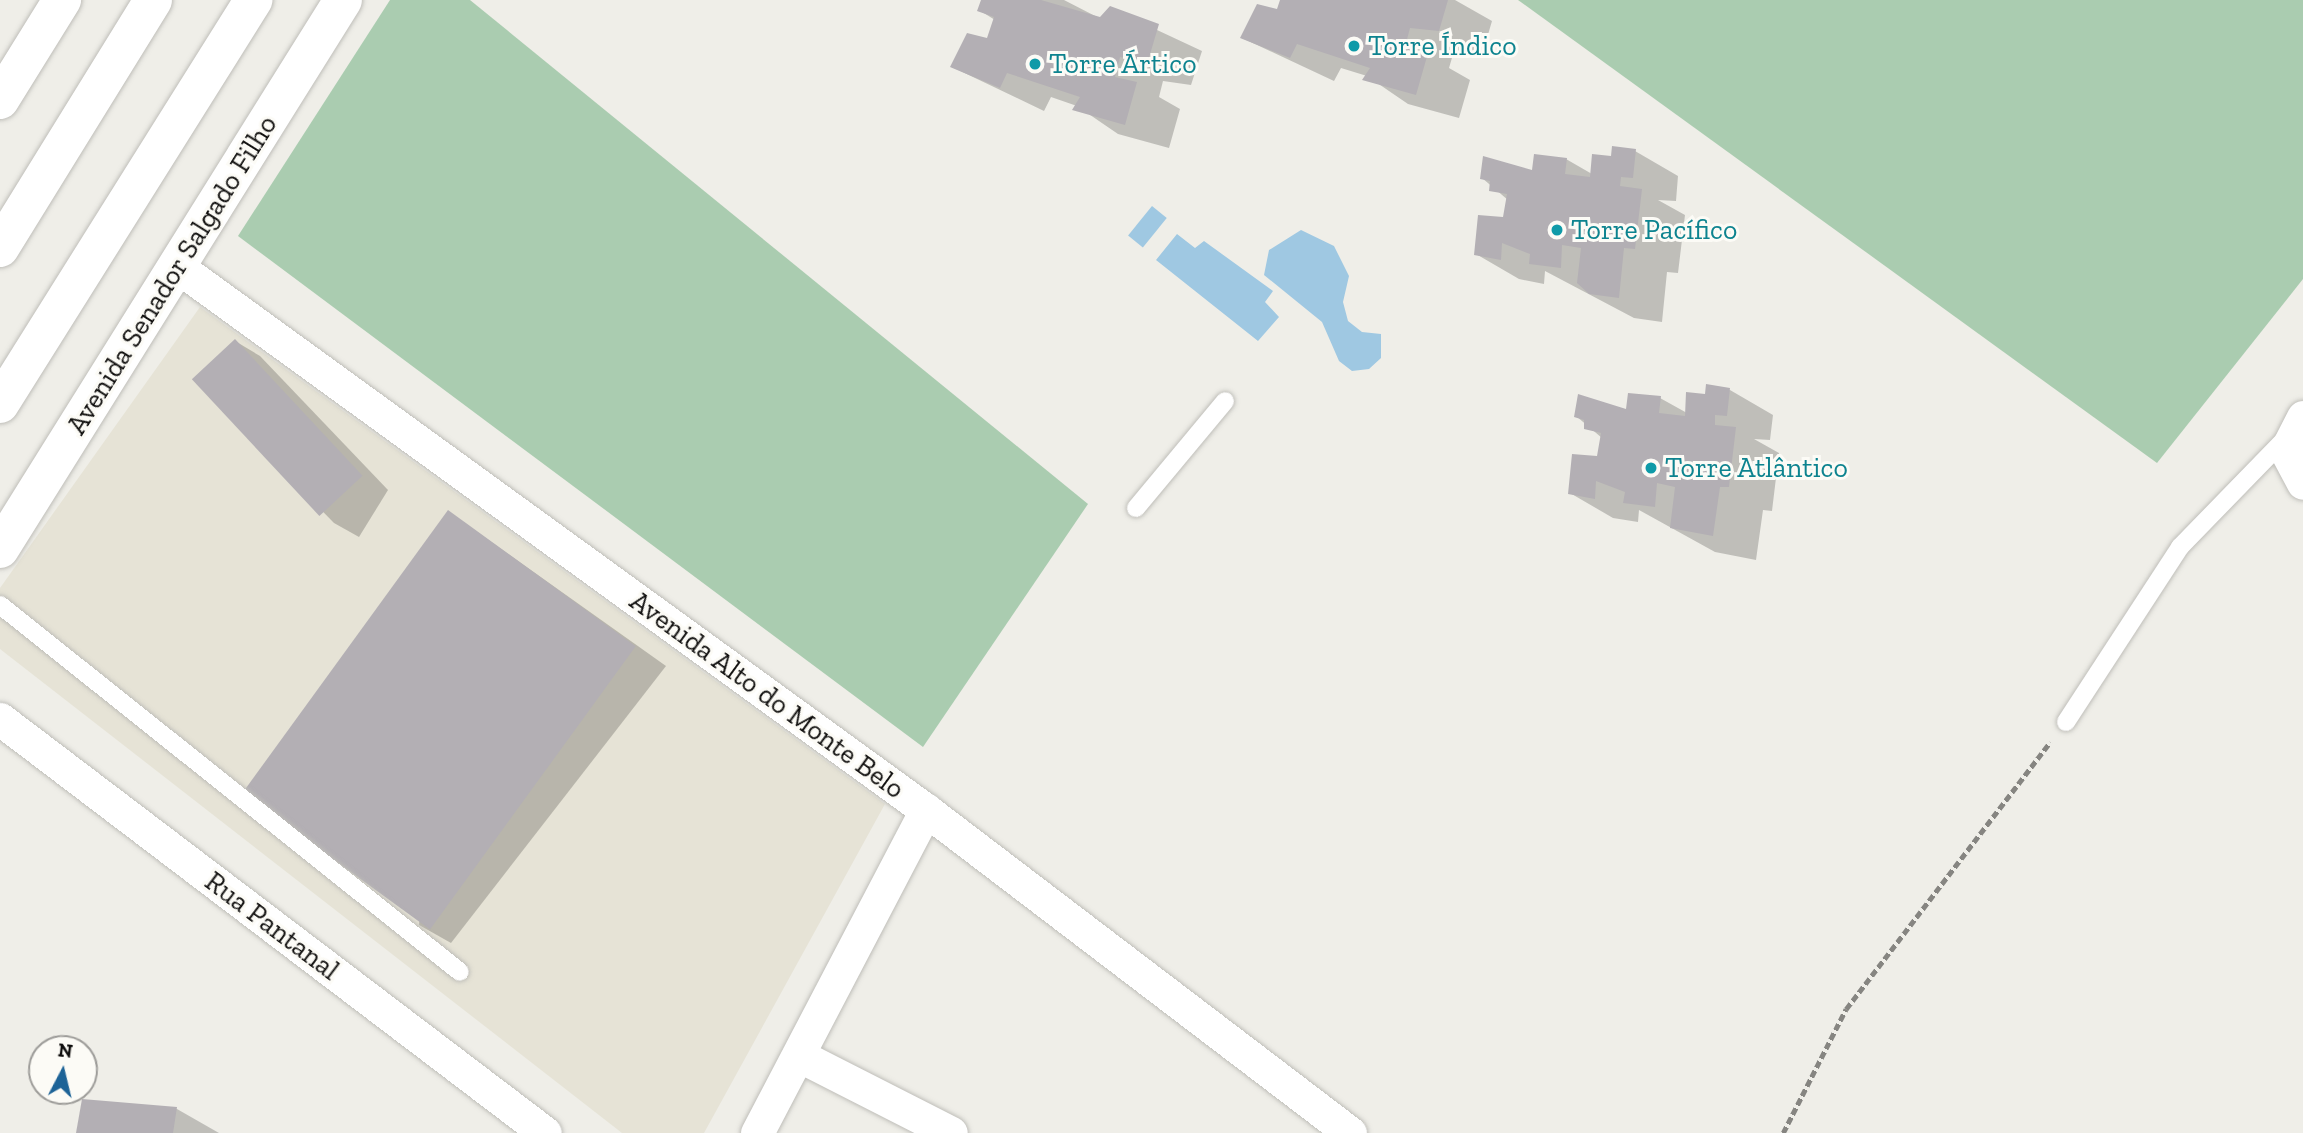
<!DOCTYPE html>
<meta charset="utf-8">
<style>
body{margin:0}
#map{position:relative;width:2303px;height:1133px;overflow:hidden;background:#efeee8;font-family:"Zilla Slab",serif}
div>[style]{position:absolute}
[style*='--x']{left:calc(var(--x)*1px);top:calc(var(--y)*1px);width:calc(var(--w)*1px);rotate:calc(var(--a)*1deg)}
.built>*{inset:0;background:#e6e3d6}
.green>*{inset:0;background:#aaccb0}
.water>*{inset:0;background:#9fc8e2;transform-origin:0 0}
.shadow>*{inset:0;background:#0003}
.building>*{inset:0;background:#b3afb4;transform-origin:0 0}
.path>*{height:4.5px;margin-top:-2.25px;transform-origin:0;background:repeating-linear-gradient(90deg,#868581 0 7px,transparent 0 10.5px)}
.roads{filter:drop-shadow(0 0 2px #bfbeb9) drop-shadow(0 0 2px #bfbeb9)}
.service>*{height:18px;margin:-9px;padding:0 9px;transform-origin:9px;border-radius:9px;background:#fff}
.minor>*{height:33px;margin:-16.5px;padding:0 16.5px;transform-origin:16.5px;border-radius:16.5px;background:#fff}
.secondary>*{height:38px;margin:-19px;padding:0 19px;transform-origin:19px;border-radius:19px;background:#fff}
.trunk>*{height:38px;margin:-19px;padding:0 19px;transform-origin:19px;border-radius:19px;background:#fff}
.dots>*{width:19px;height:19px;translate:-50% -50%;box-sizing:border-box;border:4px solid #fcfbf6;border-radius:50%}
span{translate:-50% -50%;white-space:nowrap;text-align:center;line-height:1.15;-webkit-text-stroke:6px #fcfbf6;paint-order:stroke}
.culture-label{font-size:28px;color:#0d838f}
.left{translate:0 -50%;text-align:left}
.street-label{font-size:28px;color:#0f0e0d}
.north{position:absolute;left:28px;top:1035px;width:70px;height:70px;box-sizing:border-box;background:#fcfbf6;border:2px solid #9d9c99;border-radius:50%;rotate:7deg;font-size:19px;font-weight:700;line-height:28px;text-align:center;color:#0f0e0d}
.north::after{content:'';display:block;margin:auto;width:24px;height:32px;background:#1d6397;clip-path:polygon(50% 0,100% 100%,50% 72%,0 100%)}
</style>
<div id="map">
<div class="built">
<i style="clip-path:polygon(200px 307px,885px 804px,704px 1133px,622px 1133px,0 649px,0 588px)"></i>
</div>
<div class="green">
<i style="clip-path:polygon(390px 0,470px 0,1088px 504px,923px 747px,238px 236px)"></i>
<i style="clip-path:polygon(1518px 0,2303px 0,2303px 279px,2157px 463px)"></i>
</div>
<div class="water">
<i style="left:1152px;top:206px;width:19px;height:38px;rotate:39deg"></i>
<i style="clip-path:polygon(1301px 230px,1334px 246px,1349px 276px,1343px 302px,1348px 321px,1362px 332px,1381px 334px,1381px 358px,1369px 369px,1352px 371px,1339px 361px,1322px 322px,1264px 275px,1269px 250px)"></i>
<i style="clip-path:polygon(1177px 234px,1195px 248px,1204px 241px,1273px 291px,1265px 302px,1279px 317px,1258px 341px,1156px 260px)"></i>
</div>
<div class="shadow">
<i style="clip-path:polygon(983px 0,1064px 0,1101px 19px,1110px 8px,1202px 51px,1191px 85px,1163px 81px,1159px 97px,1180px 109px,1169px 148px,1118px 134px,1077px 106px,1051px 97px,1044px 111px,952px 67px,988px 40px,995px 20px,979px 10px)"></i>
<i style="clip-path:polygon(1282px 0,1455px 0,1492px 21px,1482px 55px,1454px 51px,1449px 68px,1470px 80px,1459px 118px,1408px 104px,1367px 76px,1341px 68px,1334px 81px,1242px 38px,1278px 11px)"></i>
<i style="clip-path:polygon(1635px 151px,1678px 176px,1676px 201px,1658px 200px,1685px 215px,1678px 273px,1667px 272px,1662px 322px,1634px 318px,1545px 271px,1544px 284px,1519px 279px,1476px 254px,1504px 219px,1508px 200px,1482px 178px,1533px 173px,1566px 159px,1592px 174px,1612px 157px)"></i>
<i style="clip-path:polygon(235px 341px,260px 356px,388px 490px,359px 537px,334px 523px,195px 381px)"></i>
<i style="clip-path:polygon(1730px 390px,1773px 415px,1770px 440px,1754px 439px,1779px 453px,1772px 511px,1763px 510px,1756px 560px,1715px 552px,1639px 510px,1638px 522px,1613px 518px,1570px 493px,1599px 458px,1602px 438px,1576px 416px,1627px 411px,1660px 398px,1687px 413px,1707px 396px)"></i>
<i style="clip-path:polygon(449px 512px,666px 666px,451px 943px,419px 925px)"></i>
<i style="clip-path:polygon(83px 1101px,177px 1109px,219px 1133px,78px 1133px)"></i>
</div>
<div class="building">
<i style="clip-path:polygon(981px 0,1041px 0,1100px 17px,1110px 6px,1159px 24px,1148px 61px,1120px 57px,1115px 77px,1137px 82px,1125px 125px,1072px 110px,1080px 97px,1007px 73px,1000px 88px,950px 67px,967px 33px,987px 38px,994px 17px,977px 11px)"></i>
<i style="clip-path:polygon(1280px 0,1448px 0,1439px 31px,1410px 28px,1405px 47px,1428px 53px,1416px 95px,1362px 80px,1370px 68px,1297px 44px,1290px 58px,1240px 38px,1257px 4px,1277px 9px)"></i>
<i style="clip-path:polygon(1612px 146px,1636px 149px,1633px 178px,1621px 177px,1620px 186px,1642px 189px,1635px 249px,1624px 248px,1619px 298px,1589px 294px,1577px 283px,1581px 248px,1562px 245px,1561px 268px,1529px 264px,1530px 254px,1502px 243px,1501px 260px,1474px 255px,1478px 215px,1503px 217px,1507px 194px,1489px 191px,1490px 181px,1480px 179px,1483px 156px,1532px 170px,1534px 154px,1567px 158px,1565px 174px,1590px 177px,1592px 154px,1611px 156px)"></i>
<i style="left:235px;top:339px;width:187px;height:59px;rotate:47deg"></i>
<i style="clip-path:polygon(1706px 384px,1730px 388px,1727px 416px,1715px 415px,1715px 425px,1736px 427px,1729px 487px,1720px 487px,1713px 536px,1670px 528px,1675px 487px,1657px 483px,1655px 507px,1623px 503px,1625px 492px,1596px 481px,1595px 499px,1568px 494px,1572px 454px,1597px 456px,1601px 433px,1584px 429px,1584px 420px,1574px 417px,1578px 394px,1626px 409px,1628px 393px,1661px 396px,1659px 413px,1685px 416px,1686px 392px,1705px 394px)"></i>
<i style="left:448px;top:510px;width:232px;height:350px;rotate:36deg"></i>
<i style="clip-path:polygon(82px 1099px,177px 1107px,173px 1133px,76px 1133px)"></i>
</div>
<div class="path">
<i style="--x:1783;--y:1133;--w:139;--a:-63.1"></i>
<i style="--x:1846;--y:1009;--w:336;--a:-52.6"></i>
</div>
<div class="roads">
<div class="service">
<i style="--x:1136;--y:508;--w:139;--a:-50.2"></i>
<i style="--x:0;--y:605;--w:588;--a:38.58"></i>
<i style="--x:2066;--y:722;--w:209;--a:-56.9"></i>
<i style="--x:2180;--y:547;--w:151;--a:-45.8"></i>
</div>
<div class="minor">
<i style="--x:178;--y:267;--w:924;--a:35.98"></i>
<i style="--x:926;--y:810;--w:533;--a:37.3"></i>
<i style="--x:2303;--y:417;--w:38;--a:117"></i>
<i style="--x:2286;--y:451;--w:36;--a:62"></i>
<i style="--x:0;--y:719;--w:684;--a:37.22"></i>
<i style="--x:802;--y:1057;--w:167;--a:27"></i>
<i style="--x:757;--y:1133;--w:365;--a:-62.4"></i>
</div>
<div class="secondary">
<i style="--x:0;--y:100;--w:118;--a:-58.2"></i>
<i style="--x:0;--y:549;--w:647;--a:-58"></i>
</div>
<div class="trunk">
<i style="--x:0;--y:248;--w:291;--a:-58.3"></i>
<i style="--x:0;--y:404;--w:477;--a:-57.9"></i>
</div>
</div>
<div class="dots">
<i style="left:1354px;top:46px;background:#0f9aa8"></i>
<i style="left:1035px;top:64px;background:#0f9aa8"></i>
<i style="left:1557px;top:230px;background:#0f9aa8"></i>
<i style="left:1651px;top:468px;background:#0f9aa8"></i>
</div>
<div class="culture-label">
<span class="left" style="left:1368px;top:46px">Torre Índico</span>
<span class="left" style="left:1049px;top:64px">Torre Ártico</span>
<span class="left" style="left:1571px;top:230px">Torre Pacífico</span>
<span class="left" style="left:1665px;top:468px">Torre Atlântico</span>
</div>
<div class="street-label">
<span style="left:172px;top:275px;rotate:-58deg">Avenida Senador Salgado Filho</span>
<span style="left:767px;top:695px;rotate:36deg">Avenida Alto do Monte Belo</span>
<span style="left:272px;top:926px;rotate:37deg">Rua Pantanal</span>
</div>
<div class="north">N</div>
</div>
